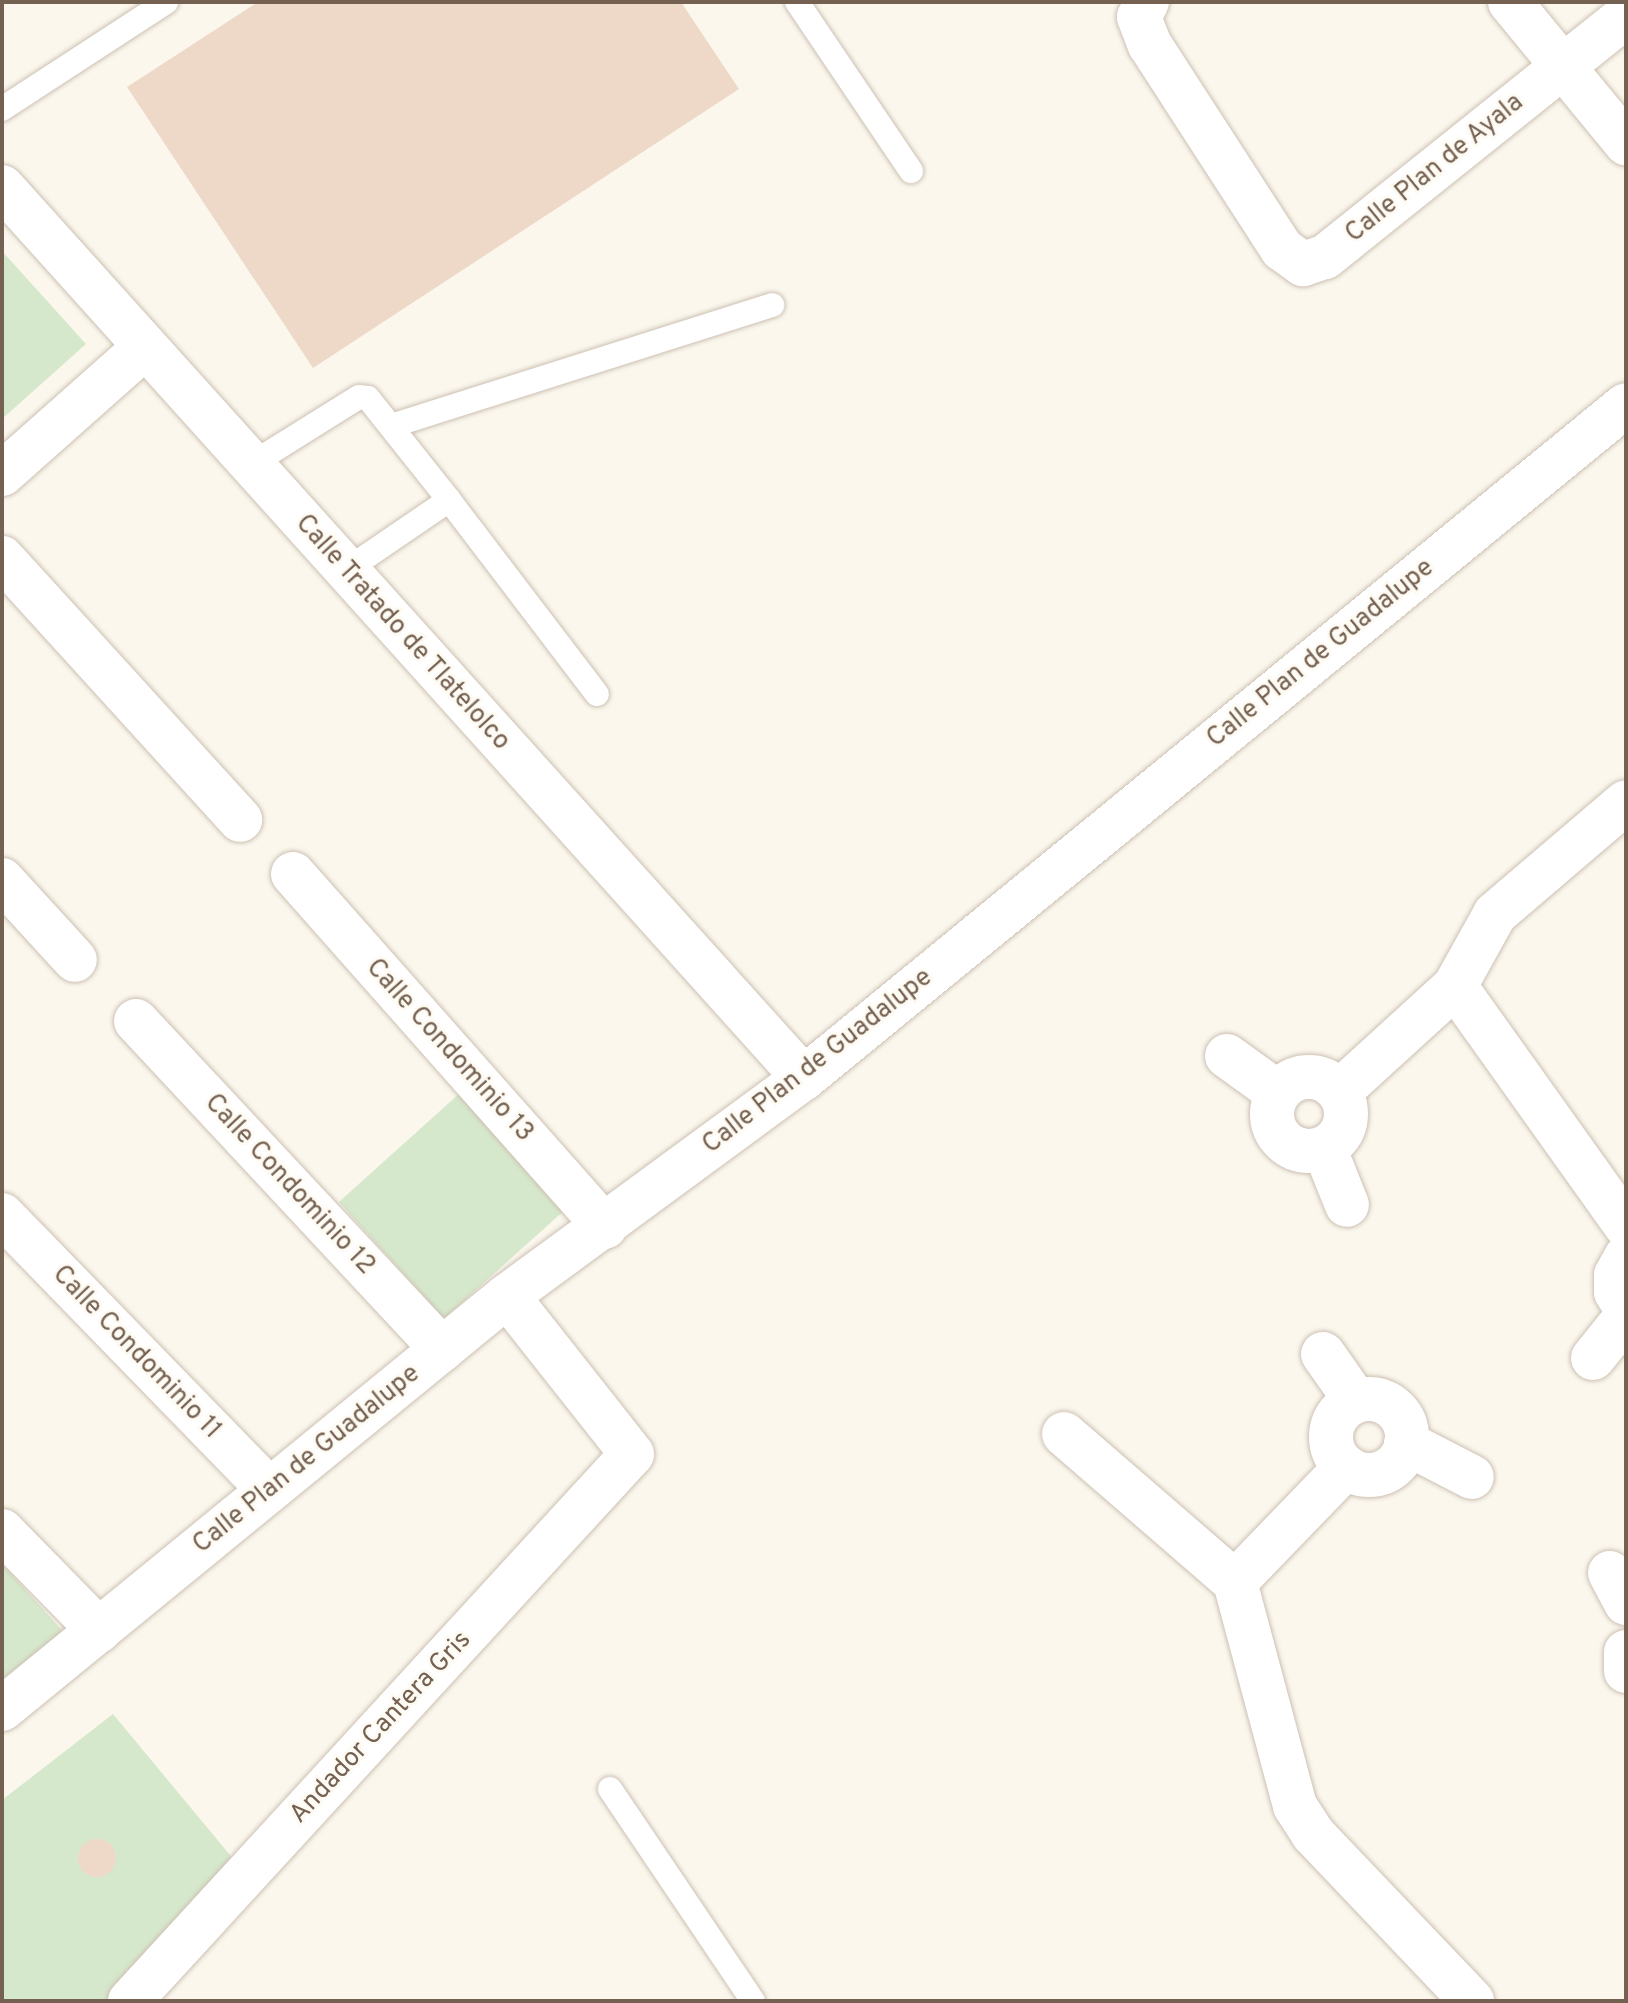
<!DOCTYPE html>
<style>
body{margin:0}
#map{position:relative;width:1628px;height:2003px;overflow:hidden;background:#fbf7ed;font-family:Overpass,sans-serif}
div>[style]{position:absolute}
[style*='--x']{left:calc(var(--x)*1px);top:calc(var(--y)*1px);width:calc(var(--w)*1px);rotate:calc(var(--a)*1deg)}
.green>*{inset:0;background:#d6e8cc;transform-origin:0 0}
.building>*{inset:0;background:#eed9c8}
.round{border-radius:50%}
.roads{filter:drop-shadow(0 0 2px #cdc0b3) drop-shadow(0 0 2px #cdc0b3)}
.service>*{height:24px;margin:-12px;padding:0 12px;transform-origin:12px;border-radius:12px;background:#fff}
.minor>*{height:44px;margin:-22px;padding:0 22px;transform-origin:22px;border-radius:22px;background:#fff}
.minor>.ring{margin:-22px;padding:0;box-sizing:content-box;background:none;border:44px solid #fff;border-radius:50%}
span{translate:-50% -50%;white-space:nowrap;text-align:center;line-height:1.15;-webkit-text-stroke:6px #fefbf4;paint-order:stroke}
.street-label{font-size:26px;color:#756151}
.frame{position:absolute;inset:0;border:4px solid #756151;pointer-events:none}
</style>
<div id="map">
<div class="green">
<i style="clip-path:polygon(2px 251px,86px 344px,2px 419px)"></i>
<i style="left:460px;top:1093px;width:157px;height:163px;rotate:48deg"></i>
<i style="clip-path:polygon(2px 1564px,70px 1639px,2px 1695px)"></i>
<i style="clip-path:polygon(113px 1714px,254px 1884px,154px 2001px,2px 2001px,2px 1800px)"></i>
</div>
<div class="building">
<i style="clip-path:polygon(258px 2px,681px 2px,739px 89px,313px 368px,127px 87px)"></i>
<i class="round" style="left:78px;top:1839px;width:38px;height:38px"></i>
</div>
<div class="roads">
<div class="service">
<i style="--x:797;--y:2;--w:204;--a:56"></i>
<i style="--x:2;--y:109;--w:196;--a:-33.1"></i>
<i style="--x:391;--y:426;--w:400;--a:-17.6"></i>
<i style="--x:250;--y:465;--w:128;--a:-32"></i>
<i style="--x:359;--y:397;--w:9;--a:6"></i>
<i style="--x:368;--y:398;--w:130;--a:51.5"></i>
<i style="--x:345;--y:571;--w:126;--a:-34.3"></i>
<i style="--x:449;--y:500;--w:244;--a:52.7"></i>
<i style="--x:610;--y:1789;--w:256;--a:56"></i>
</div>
<div class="minor">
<i style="--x:1147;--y:2;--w:17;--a:118"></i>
<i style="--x:1139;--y:17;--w:30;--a:69"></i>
<i style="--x:1150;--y:45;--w:243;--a:57.1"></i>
<i style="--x:1282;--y:249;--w:26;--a:36"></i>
<i style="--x:1303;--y:264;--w:23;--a:-18"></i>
<i style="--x:1325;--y:257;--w:386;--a:-38.7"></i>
<i style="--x:1510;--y:2;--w:183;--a:50.6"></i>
<i style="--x:2;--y:187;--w:1199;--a:48.01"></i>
<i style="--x:2;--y:474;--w:190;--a:-41.6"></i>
<i style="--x:2;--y:558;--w:354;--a:47.7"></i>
<i style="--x:293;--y:874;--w:471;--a:48.5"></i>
<i style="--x:2;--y:880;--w:108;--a:47.6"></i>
<i style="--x:1455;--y:986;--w:295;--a:54.5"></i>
<i style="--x:136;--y:1021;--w:449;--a:47"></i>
<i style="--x:1227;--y:1056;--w:62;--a:35.8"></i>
<i class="ring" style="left:1272px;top:1077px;width:30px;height:30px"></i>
<i style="--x:1339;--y:1092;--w:157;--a:-42.4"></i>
<i style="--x:1455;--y:986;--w:82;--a:-60.9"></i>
<i style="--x:1495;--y:914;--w:172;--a:-40.5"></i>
<i style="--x:1325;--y:1150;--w:59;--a:68.2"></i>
<i style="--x:2;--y:1215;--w:383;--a:45.8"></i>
<i style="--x:1626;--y:1257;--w:21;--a:119"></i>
<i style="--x:1616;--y:1275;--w:17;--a:90"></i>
<i style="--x:1616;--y:1292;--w:19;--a:58"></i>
<i style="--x:1323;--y:1354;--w:57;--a:54.9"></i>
<i style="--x:1593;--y:1358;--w:53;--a:-51.2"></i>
<i class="ring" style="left:1331px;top:1399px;width:32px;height:32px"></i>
<i style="--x:1064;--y:1434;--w:226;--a:40.9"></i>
<i style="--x:1406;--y:1443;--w:74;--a:27.3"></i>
<i style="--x:2;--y:1531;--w:139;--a:45.6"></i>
<i style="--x:1610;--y:1573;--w:34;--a:62"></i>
<i style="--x:1235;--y:1582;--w:232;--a:75"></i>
<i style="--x:1295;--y:1806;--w:33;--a:57"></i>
<i style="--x:1313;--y:1834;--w:231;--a:46.4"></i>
<i style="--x:1235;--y:1582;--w:160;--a:-46"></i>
<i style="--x:1626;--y:1652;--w:19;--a:90"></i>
<i style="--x:2;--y:1709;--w:652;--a:-39.28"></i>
<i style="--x:507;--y:1296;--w:368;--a:-36.3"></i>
<i style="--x:804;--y:1078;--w:1062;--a:-39.31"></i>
<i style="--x:130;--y:2001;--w:742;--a:-47.46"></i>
<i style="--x:632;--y:1454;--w:201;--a:-128.3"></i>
</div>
</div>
<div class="street-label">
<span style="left:1435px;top:169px;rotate:-39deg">Calle Plan de Ayala</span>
<span style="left:402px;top:633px;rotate:48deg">Calle Tratado de Tlatelolco</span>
<span style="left:1321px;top:654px;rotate:-39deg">Calle Plan de Guadalupe</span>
<span style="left:449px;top:1051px;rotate:48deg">Calle Condominio 13</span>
<span style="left:818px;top:1062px;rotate:-38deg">Calle Plan de Guadalupe</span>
<span style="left:289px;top:1185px;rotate:47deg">Calle Condominio 12</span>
<span style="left:136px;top:1353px;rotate:46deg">Calle Condominio 11</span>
<span style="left:307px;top:1460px;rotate:-39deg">Calle Plan de Guadalupe</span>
<span style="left:381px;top:1728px;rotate:-47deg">Andador Cantera Gris</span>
</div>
<div class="frame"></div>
</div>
